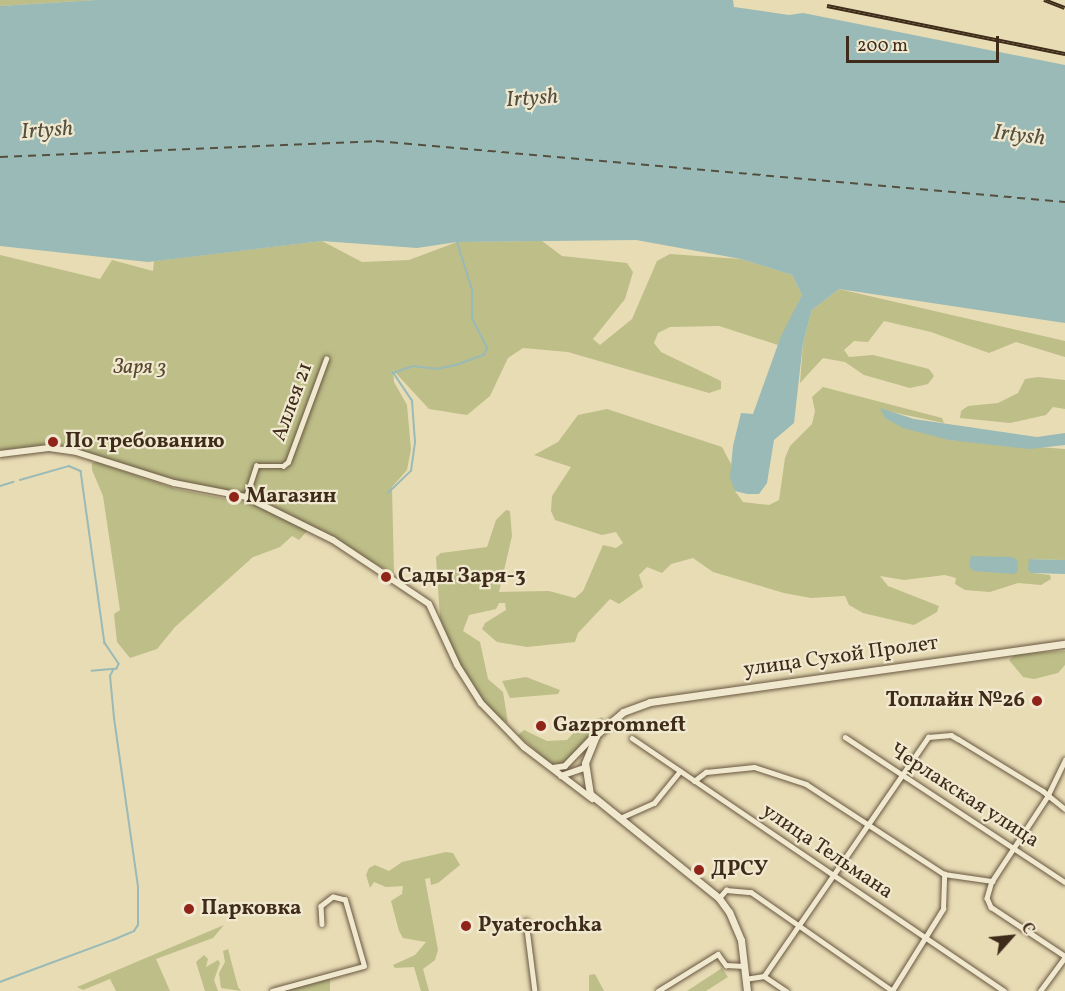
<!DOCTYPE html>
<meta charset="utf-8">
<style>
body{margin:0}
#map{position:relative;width:1065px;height:991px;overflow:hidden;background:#e8dcb5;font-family:Vollkorn,serif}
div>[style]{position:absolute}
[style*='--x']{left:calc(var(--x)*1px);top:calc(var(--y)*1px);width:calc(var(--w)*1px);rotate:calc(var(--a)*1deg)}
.green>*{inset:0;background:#bdbe88}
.water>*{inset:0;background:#99bab6}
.stream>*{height:1.5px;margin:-0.75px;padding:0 0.75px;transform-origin:0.75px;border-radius:0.75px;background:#99bab6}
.ferry>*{height:1.5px;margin-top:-0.75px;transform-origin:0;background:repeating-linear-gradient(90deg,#554f40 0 8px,transparent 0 14px)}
.roads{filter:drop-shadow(0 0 2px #685740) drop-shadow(0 0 2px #685740)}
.minor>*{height:4.5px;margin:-2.25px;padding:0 2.25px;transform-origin:2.25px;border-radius:2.25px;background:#f0e8cf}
.tertiary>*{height:6px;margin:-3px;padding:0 3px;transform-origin:3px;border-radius:3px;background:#f0e8cf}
.secondary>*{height:7px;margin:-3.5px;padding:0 3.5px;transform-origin:3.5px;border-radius:3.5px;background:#f0e8cf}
.rail>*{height:4px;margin-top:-2px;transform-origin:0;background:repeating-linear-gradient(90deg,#f0e8cf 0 4.5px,#3e2b19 0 9px);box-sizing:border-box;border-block:2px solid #3e2b19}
.dots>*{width:16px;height:16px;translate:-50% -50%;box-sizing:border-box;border:3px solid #f0e8cf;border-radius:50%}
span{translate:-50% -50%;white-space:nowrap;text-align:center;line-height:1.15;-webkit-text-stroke:4.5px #f0e8cf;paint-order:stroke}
.park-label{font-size:21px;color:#57482f;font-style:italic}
.street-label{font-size:21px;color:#3e2b19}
.poi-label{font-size:21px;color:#3e2b19;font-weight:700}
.left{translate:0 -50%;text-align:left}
.right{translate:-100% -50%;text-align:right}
.water-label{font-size:22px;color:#554f40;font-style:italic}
.north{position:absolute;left:981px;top:907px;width:60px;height:60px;-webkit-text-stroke:4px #f0e8cf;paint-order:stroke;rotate:63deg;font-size:16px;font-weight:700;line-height:24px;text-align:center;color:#3e2b19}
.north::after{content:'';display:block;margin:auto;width:21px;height:27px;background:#3e2b19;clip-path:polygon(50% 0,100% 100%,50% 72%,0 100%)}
.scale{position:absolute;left:846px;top:36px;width:153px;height:27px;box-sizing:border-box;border:3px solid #3e2b19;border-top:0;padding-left:8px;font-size:18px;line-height:21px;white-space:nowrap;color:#3e2b19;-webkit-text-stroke:4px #f0e8cf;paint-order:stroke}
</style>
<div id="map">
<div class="green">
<i style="clip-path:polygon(0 0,96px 0,0 6px)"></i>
<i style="clip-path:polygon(322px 241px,362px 262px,409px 260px,457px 242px,542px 241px,562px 256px,627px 263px,633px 272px,625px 299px,593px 339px,600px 345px,632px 319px,657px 261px,670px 254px,741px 259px,792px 275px,802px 295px,778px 345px,719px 326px,670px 327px,658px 333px,654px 343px,661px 352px,721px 381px,721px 389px,709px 393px,568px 352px,523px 348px,508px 358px,490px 396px,467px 415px,429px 409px,393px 370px,394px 382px,407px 405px,411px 449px,407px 470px,392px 487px,394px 574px,252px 496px,177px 481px,57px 444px,0 450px,0 255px,100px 279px,112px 260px,153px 271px,154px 261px)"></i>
<i style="clip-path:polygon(839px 289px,1065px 341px,1065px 357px,1016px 342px,989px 353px,931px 332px,884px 321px,868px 342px,854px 341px,844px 350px,849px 357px,873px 355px,929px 369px,934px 376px,928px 384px,910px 388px,864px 375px,845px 362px,823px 358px,800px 383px,803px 343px,812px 310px)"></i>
<i style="clip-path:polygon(1038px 377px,1065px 380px,1065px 409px,1053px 407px,1046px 415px,1010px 423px,960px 418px,961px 411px,968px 406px,998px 403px,1018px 393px,1025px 379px)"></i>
<i style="clip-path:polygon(823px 387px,942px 418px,944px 423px,882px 410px,949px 440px,1065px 449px,1065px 560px,1029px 559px,1032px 573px,1050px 575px,1051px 579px,1041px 585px,1018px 583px,990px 592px,965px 590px,955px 584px,956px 578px,945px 575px,904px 580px,880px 576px,888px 586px,939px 606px,937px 612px,914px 625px,863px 613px,849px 605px,845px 596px,811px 598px,784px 593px,713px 572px,693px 558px,671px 564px,662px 573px,647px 567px,639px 575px,643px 587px,619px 604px,610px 599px,578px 633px,575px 642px,527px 647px,497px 642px,482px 629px,485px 623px,506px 610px,505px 603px,499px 603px,496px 609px,469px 615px,463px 631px,480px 642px,488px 679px,503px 692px,508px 723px,496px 716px,474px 691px,449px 642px,440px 618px,436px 557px,441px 553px,487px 547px,496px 520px,506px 510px,510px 511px,512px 536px,499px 592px,549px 591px,575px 598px,583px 591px,603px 545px,616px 548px,623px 543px,616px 532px,602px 535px,555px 520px,551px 511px,552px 496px,571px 467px,534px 455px,558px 442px,578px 415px,607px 409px,722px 447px,731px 464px,735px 491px,743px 502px,769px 505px,779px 500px,785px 458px,790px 446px,812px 424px,815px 411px,812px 397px)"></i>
<i style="clip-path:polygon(97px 462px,176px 489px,252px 504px,308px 530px,299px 540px,292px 536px,280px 547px,253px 557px,175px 627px,157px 649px,130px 658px,117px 642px,114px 614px,120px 610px,103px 496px,92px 470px,92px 463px)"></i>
<i style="clip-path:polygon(1065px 651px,1065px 665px,1058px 673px,1034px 679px,1023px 677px,1009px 660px,1016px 654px)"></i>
<i style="clip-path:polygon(526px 677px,560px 690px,558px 694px,510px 698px,502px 681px)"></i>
<i style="clip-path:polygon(602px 717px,605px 721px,564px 764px,554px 767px,518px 735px,524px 730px,547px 741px,567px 740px,581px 725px)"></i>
<i style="clip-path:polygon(446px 852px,453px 853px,460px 865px,438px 883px,431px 885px,430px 878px,425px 879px,438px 950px,435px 960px,423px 969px,429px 991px,421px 991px,414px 967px,395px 968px,393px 965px,415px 955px,426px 942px,403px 938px,399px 931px,391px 901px,402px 894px,403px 886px,386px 887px,374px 882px,370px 888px,366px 875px,369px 868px,375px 865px,389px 871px,402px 862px)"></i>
<i style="clip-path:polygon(224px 925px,213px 938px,156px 959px,170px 991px,116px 991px,110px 979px,83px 990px,77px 987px)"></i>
<i style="clip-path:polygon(228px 949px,238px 987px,241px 991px,221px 988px,219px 973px,225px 962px,223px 951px)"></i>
<i style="clip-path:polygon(204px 955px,208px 959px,206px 967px,218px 960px,220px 963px,214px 980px,218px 991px,205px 991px,196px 962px)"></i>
<i style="clip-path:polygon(722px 968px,728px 977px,706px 991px,687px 991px)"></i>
<i style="clip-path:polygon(595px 974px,604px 991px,589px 991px,589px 975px)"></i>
<i style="clip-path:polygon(330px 978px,330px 991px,284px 991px)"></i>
</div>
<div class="water">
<i style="clip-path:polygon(96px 0,733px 0,734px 7px,789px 15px,803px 13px,1065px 65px,1065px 323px,839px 289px,812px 310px,803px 343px,794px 423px,774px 440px,767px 483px,759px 494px,747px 494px,735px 491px,730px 478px,733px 446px,741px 413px,753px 414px,781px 336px,802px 295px,792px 275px,741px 259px,636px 240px,457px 242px,417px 248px,322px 241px,148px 262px,0 246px,0 6px)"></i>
<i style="clip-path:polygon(880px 408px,914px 419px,1037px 437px,1065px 433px,1065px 445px,1030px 449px,949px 440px,903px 428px,885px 418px)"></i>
<i style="clip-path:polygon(971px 556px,1012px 557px,1017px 560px,1018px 571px,1014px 574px,973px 571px,969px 566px)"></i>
<i style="clip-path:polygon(1029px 559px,1065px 560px,1065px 574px,1032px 573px,1028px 570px)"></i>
</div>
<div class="stream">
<i style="--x:20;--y:480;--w:51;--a:-15.9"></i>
<i style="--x:69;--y:466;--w:13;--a:23"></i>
<i style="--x:81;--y:471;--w:174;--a:82.1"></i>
<i style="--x:105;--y:643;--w:25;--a:56"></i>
<i style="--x:119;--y:664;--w:5;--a:112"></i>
<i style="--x:117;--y:669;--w:25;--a:175"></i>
<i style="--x:0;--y:486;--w:14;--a:-17"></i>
<i style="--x:388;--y:493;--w:32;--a:-44"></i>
<i style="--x:411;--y:471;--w:29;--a:-82"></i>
<i style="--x:415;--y:442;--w:41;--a:-94.2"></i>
<i style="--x:412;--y:401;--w:34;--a:-124"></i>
<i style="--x:393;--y:373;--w:21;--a:-19"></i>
<i style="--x:413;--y:366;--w:23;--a:7"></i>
<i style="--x:436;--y:369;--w:20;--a:-11"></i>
<i style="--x:456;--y:365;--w:30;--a:-20"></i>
<i style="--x:484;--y:355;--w:8;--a:-67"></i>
<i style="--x:487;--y:348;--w:34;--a:-117"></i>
<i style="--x:472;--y:318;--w:28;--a:-90"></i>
<i style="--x:472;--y:290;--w:50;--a:-107.4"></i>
<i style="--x:0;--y:982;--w:121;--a:-20.4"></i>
<i style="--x:113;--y:940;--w:23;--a:-23"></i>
<i style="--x:134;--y:931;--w:7;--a:-56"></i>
<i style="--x:138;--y:925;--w:38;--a:-90"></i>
<i style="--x:138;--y:887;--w:171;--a:-98.1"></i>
<i style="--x:114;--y:718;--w:42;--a:-95.4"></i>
<i style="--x:110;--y:676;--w:7;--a:-63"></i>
</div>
<div class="ferry">
<i style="--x:0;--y:157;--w:376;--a:-2.4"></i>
<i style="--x:376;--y:141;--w:692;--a:5.06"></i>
</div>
<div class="roads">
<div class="minor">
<i style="--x:246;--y:497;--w:33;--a:-72"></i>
<i style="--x:256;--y:466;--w:27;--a:0"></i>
<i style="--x:283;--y:466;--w:6;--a:-39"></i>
<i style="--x:288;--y:462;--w:110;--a:-69.7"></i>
<i style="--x:845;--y:737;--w:263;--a:33.4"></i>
<i style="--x:632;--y:738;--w:450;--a:34.2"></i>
<i style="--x:694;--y:781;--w:15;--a:-37"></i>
<i style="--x:706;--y:772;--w:48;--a:-5.9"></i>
<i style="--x:754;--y:767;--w:55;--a:18.1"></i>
<i style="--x:806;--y:784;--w:165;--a:33.1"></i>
<i style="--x:944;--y:874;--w:49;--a:8.3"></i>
<i style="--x:992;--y:881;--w:18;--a:106"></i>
<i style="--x:987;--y:898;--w:10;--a:66"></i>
<i style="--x:991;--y:907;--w:89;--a:33.5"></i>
<i style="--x:620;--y:818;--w:37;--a:-24"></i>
<i style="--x:654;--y:803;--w:41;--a:-50.9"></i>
<i style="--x:992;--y:881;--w:100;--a:-56.8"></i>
<i style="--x:1047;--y:797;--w:41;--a:-64.1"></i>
<i style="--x:719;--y:898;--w:11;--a:-49"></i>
<i style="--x:726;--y:890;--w:25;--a:5"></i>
<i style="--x:751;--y:892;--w:173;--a:34.9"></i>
<i style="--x:526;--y:921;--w:71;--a:82.7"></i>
<i style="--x:764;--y:976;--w:290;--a:-55.5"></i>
<i style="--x:928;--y:737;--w:23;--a:-5"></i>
<i style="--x:951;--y:735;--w:8;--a:30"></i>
<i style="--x:958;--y:739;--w:100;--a:31.5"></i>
<i style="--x:1043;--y:791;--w:28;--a:39"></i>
<i style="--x:745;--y:979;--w:19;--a:-9"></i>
<i style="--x:764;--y:976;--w:27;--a:34"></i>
<i style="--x:272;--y:991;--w:95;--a:-15.2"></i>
<i style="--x:364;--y:966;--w:69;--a:-106.1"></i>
<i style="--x:345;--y:900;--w:12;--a:-166"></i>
<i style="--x:333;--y:897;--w:15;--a:143"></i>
<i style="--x:321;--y:906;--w:18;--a:87"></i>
<i style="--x:658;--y:991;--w:70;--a:-31.7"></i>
<i style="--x:718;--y:954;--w:14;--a:54"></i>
<i style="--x:726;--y:965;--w:18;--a:3"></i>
<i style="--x:892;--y:991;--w:97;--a:-58.1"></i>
<i style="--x:943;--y:909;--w:35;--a:-88"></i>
<i style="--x:1040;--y:991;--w:42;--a:-53.7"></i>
</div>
<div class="tertiary">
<i style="--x:0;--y:454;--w:49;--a:-7"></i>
<i style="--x:49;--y:448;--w:27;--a:8"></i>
<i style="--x:76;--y:452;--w:103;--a:17.6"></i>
<i style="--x:174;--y:483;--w:73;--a:11"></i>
<i style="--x:246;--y:497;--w:97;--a:26.3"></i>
<i style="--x:333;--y:540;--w:115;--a:33.7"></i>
<i style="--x:429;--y:604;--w:67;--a:65.3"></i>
<i style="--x:457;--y:665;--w:45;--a:57.7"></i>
<i style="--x:481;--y:703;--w:62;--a:45.7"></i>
<i style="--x:524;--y:747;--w:86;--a:37.4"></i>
<i style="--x:553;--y:768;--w:12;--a:-9"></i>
<i style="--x:565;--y:766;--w:45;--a:-45.9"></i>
<i style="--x:561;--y:776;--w:24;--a:-19"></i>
</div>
<div class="secondary">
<i style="--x:747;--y:991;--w:51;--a:-96.7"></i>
<i style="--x:741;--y:940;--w:30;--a:-113"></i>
<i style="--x:729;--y:912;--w:17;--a:-126"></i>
<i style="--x:719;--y:898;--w:166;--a:-141.1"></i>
<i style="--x:590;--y:794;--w:31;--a:-99"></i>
<i style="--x:585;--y:763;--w:31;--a:-68"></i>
<i style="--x:597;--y:734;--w:34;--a:-40"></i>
<i style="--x:623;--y:712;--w:29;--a:-20"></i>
<i style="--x:650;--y:702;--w:419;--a:-8"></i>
</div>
</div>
<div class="rail">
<i style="--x:1044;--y:0;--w:22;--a:21"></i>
<i style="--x:827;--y:6;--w:243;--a:11.4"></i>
</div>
<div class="dots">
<i style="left:53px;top:442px;background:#8f2418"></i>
<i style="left:234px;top:497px;background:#8f2418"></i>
<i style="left:386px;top:577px;background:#8f2418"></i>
<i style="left:1037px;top:701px;background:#8f2418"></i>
<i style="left:541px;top:726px;background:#8f2418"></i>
<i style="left:699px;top:870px;background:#8f2418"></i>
<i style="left:189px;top:909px;background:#8f2418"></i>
<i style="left:466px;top:926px;background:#8f2418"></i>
</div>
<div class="park-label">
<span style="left:140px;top:368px">Заря 3</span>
</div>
<div class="street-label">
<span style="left:293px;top:402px;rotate:-70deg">Аллея 21</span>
<span style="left:841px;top:657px;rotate:-8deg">улица Сухой Пролет</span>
<span style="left:964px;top:796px;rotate:33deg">Черлакская улица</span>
<span style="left:827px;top:852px;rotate:34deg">улица Тельмана</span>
</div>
<div class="poi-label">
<span class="left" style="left:65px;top:442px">По требованию</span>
<span class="left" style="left:246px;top:497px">Магазин</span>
<span class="left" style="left:398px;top:577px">Сады Заря-3</span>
<span class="right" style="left:1025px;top:701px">Топлайн №26</span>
<span class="left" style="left:553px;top:726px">Gazpromneft</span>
<span class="left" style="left:711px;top:870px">ДРСУ</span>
<span class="left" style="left:201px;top:909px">Парковка</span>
<span class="left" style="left:478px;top:926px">Pyaterochka</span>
</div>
<div class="water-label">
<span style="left:532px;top:99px;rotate:-4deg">Irtysh</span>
<span style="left:47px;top:131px;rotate:-4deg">Irtysh</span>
<span style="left:1019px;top:136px;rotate:7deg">Irtysh</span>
</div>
<div class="north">С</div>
<div class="scale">200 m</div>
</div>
